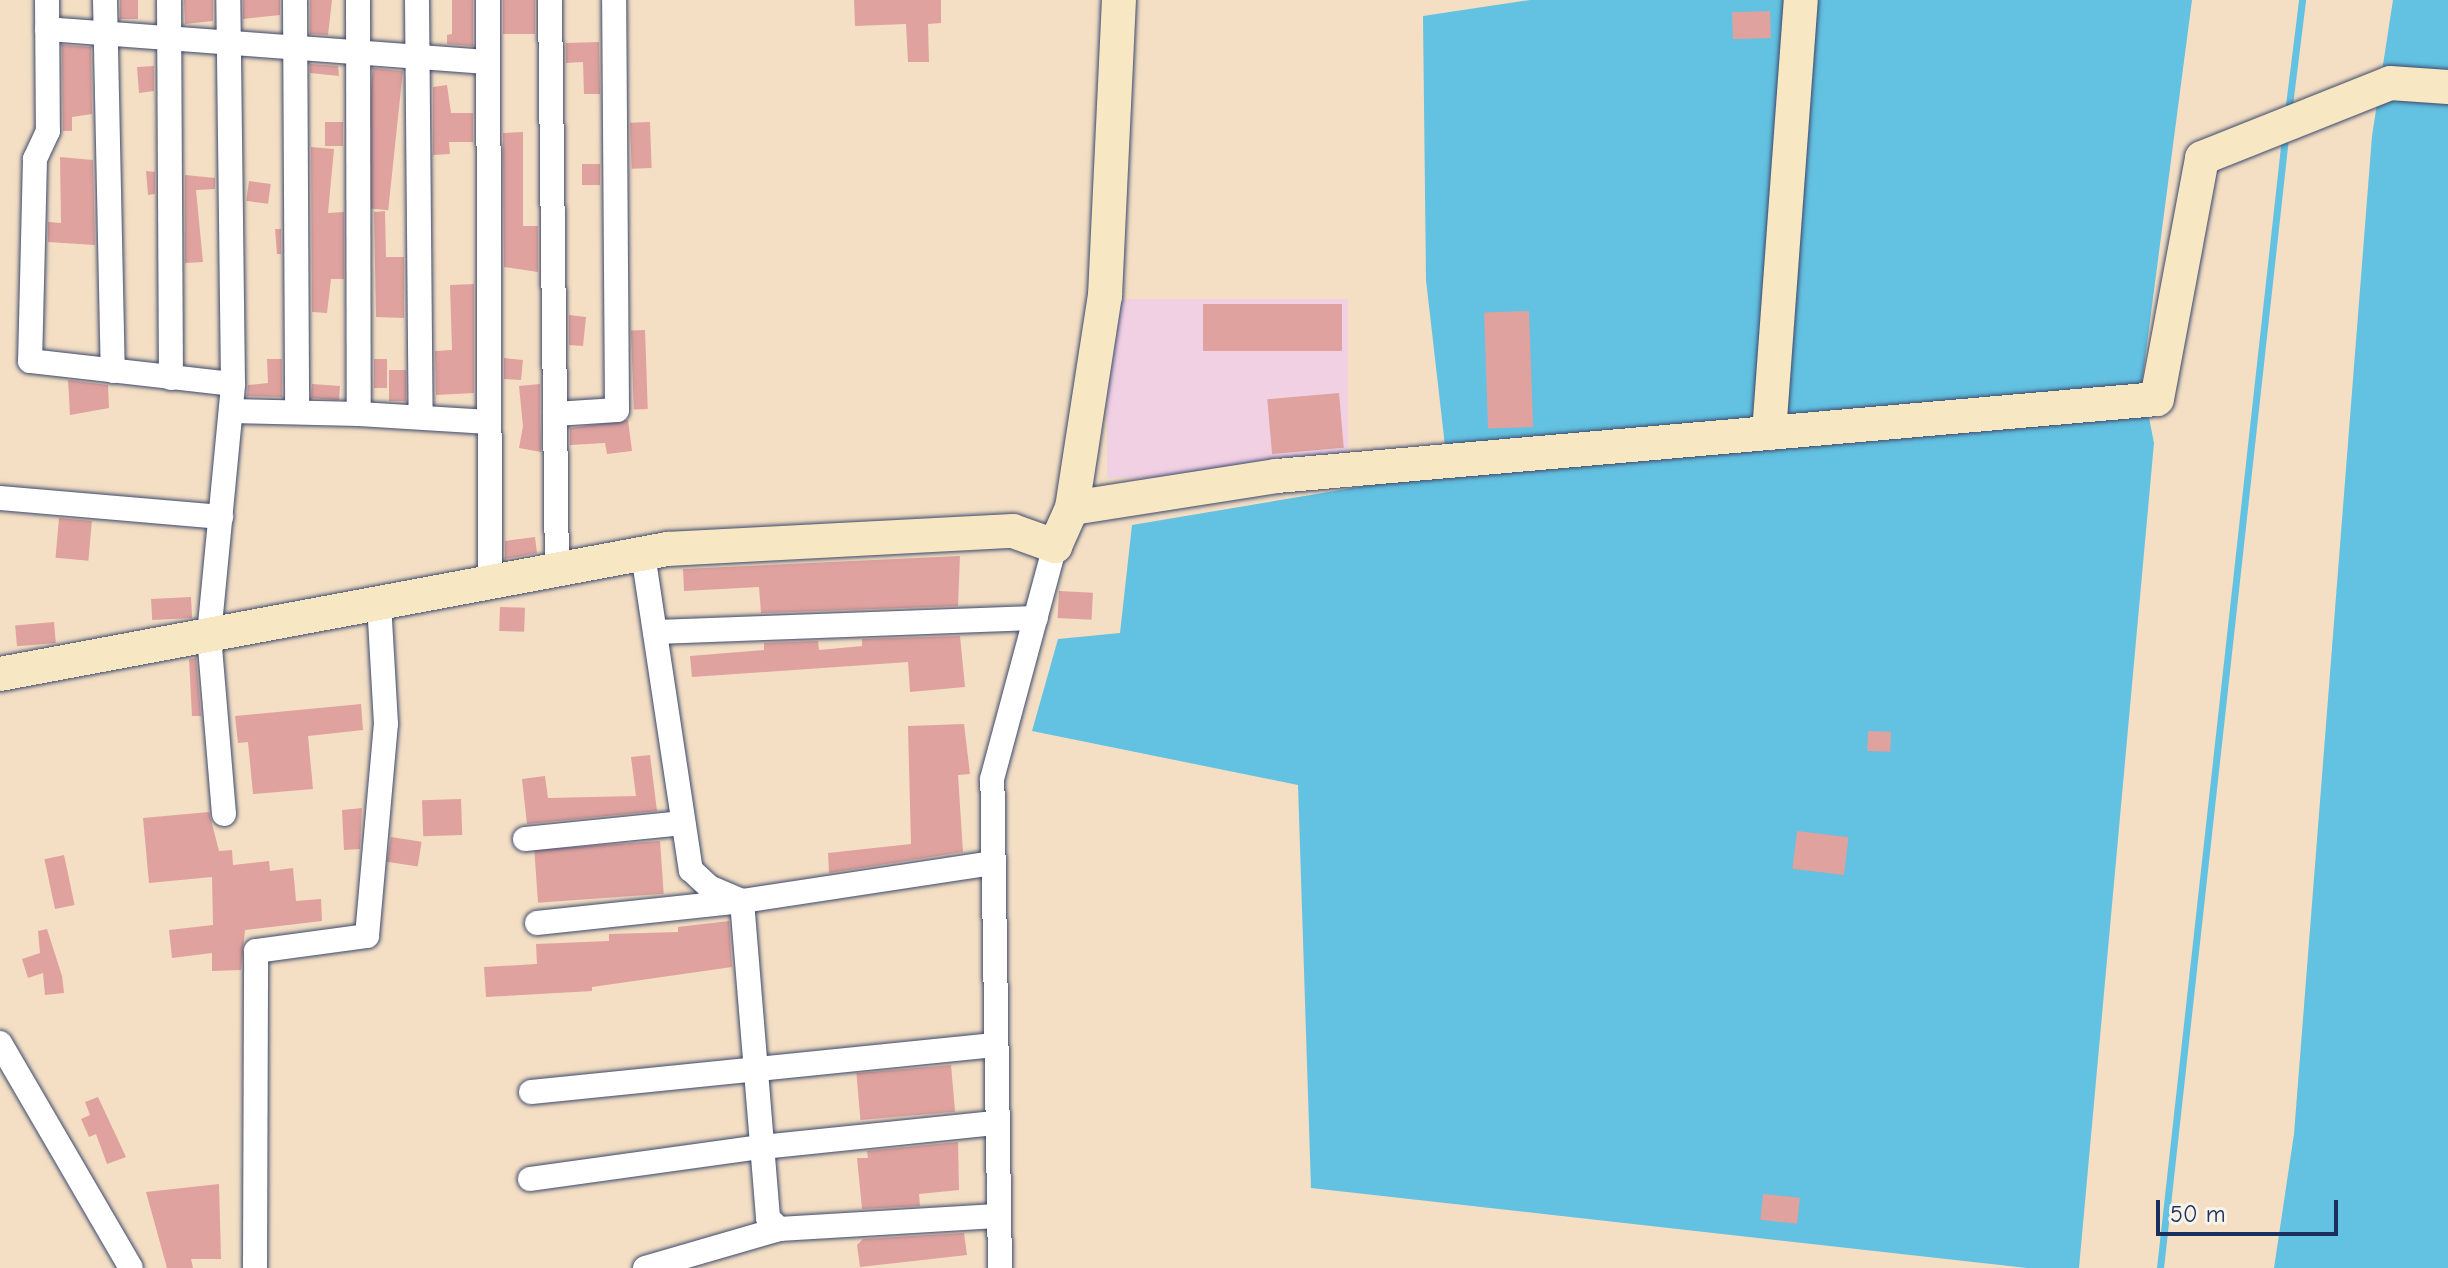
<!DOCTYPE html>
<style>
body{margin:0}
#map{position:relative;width:2448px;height:1268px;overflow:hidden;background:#f4dfc4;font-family:"Comic Neue",sans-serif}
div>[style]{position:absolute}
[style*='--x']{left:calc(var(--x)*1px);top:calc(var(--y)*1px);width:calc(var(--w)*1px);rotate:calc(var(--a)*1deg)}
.built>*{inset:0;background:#f1d0e3;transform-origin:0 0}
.water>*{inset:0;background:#63c1e1}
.stream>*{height:7px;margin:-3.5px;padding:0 3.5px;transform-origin:3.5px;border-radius:3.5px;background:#63c1e1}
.building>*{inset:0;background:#dfa29e;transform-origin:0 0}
.roads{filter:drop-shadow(0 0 2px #3c496d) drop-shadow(0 0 2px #3c496d)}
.street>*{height:24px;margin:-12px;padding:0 12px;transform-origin:12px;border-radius:12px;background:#fff}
.secondary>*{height:34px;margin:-17px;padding:0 17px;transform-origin:17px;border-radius:17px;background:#f7e8c3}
span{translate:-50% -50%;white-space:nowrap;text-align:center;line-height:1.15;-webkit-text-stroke:7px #f7f3e8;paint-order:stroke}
.scale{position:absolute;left:2156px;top:1200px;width:182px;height:36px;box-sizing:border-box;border:4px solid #1b2f5e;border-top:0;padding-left:10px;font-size:24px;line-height:28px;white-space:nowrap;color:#1b2f5e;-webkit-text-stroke:6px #f7f3e8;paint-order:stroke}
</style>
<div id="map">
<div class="built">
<i style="left:1107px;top:299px;width:241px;height:179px"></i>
</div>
<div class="water">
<i style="clip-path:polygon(1530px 0,2192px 0,2142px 382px,2154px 443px,2079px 1268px,2027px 1268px,1311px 1188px,1298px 785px,1032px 731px,1058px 639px,1120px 633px,1132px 525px,1448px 472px,1426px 280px,1423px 16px)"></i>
<i style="clip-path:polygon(2393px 0,2448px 0,2448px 1268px,2274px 1268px,2294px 1134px,2372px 136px)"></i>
</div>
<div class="stream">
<i style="--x:2288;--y:113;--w:114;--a:-82.9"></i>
<i style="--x:2160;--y:1268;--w:1138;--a:-83.69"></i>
</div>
<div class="building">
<i style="left:120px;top:0;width:18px;height:19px"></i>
<i style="clip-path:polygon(184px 0,213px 0,213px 21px,185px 24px)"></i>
<i style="clip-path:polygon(243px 0,280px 0,280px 15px,243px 19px)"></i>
<i style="clip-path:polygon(310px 0,332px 0,328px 35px,310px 34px)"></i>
<i style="clip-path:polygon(452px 0,473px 0,473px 46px,447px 44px,447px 35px,452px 34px)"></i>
<i style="left:503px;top:0;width:32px;height:34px"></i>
<i style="clip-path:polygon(854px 0,941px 0,941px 23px,928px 24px,929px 62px,908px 62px,906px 24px,855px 26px)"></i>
<i style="left:1770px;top:11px;width:27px;height:38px;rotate:88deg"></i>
<i style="clip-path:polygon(599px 42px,600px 94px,584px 94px,583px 62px,566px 63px,566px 43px)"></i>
<i style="clip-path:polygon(62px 45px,91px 47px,92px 114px,72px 117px,72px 131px,63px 131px)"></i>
<i style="clip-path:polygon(310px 64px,338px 66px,339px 76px,310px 73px)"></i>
<i style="clip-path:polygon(154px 66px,154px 91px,139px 93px,137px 67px)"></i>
<i style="left:373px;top:68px;width:30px;height:140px;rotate:6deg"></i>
<i style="clip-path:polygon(447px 85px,451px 113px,473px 113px,473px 142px,449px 142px,450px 154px,433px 155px,433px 87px)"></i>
<i style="left:325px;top:122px;width:18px;height:24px"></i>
<i style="left:650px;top:122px;width:46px;height:20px;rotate:88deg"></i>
<i style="clip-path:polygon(523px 132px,523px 226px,538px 226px,538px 272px,504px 267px,503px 133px)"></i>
<i style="clip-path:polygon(311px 147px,334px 149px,328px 213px,344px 212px,344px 279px,331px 279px,327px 313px,312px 312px)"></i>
<i style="clip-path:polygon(60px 157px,93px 160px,95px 245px,48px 242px,48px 222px,61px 223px)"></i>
<i style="left:582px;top:164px;width:18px;height:21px"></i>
<i style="clip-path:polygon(146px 171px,155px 172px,155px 194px,148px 195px)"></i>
<i style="clip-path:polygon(185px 175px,215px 178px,215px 189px,196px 190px,203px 262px,185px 263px)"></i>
<i style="left:249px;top:181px;width:22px;height:20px;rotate:8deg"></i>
<i style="clip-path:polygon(385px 211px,386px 257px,404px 257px,404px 318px,376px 317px,374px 212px)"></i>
<i style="clip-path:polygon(275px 229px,281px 229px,281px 254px,277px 254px)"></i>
<i style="clip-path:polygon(474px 284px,474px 393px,436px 395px,435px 351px,452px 350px,450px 285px)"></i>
<i style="left:1203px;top:304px;width:139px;height:47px"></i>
<i style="left:1529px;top:311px;width:116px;height:45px;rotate:88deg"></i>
<i style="clip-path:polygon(569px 315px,586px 317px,583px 346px,569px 345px)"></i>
<i style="left:645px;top:330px;width:79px;height:14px;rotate:88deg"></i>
<i style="clip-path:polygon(504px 358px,523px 360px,521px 380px,504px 379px)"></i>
<i style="clip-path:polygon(267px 359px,282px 359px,282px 397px,247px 396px,248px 385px,268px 383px)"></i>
<i style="left:374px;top:359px;width:13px;height:29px"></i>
<i style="left:389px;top:370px;width:17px;height:31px"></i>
<i style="clip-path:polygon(68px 380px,108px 385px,109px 408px,70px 415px)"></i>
<i style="left:312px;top:384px;width:28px;height:14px;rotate:4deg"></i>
<i style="clip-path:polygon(540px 384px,540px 415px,541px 452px,519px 448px,523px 426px,519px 386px)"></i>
<i style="left:1339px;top:393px;width:55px;height:72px;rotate:85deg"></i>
<i style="clip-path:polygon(628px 420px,632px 451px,607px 454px,605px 443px,570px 445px,570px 428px)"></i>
<i style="left:59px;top:518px;width:33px;height:40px;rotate:5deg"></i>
<i style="clip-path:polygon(535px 537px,537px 553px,505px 559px,505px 541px)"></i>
<i style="clip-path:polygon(960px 556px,958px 606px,761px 613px,759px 587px,684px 591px,683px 569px)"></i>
<i style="left:1059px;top:591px;width:34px;height:27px;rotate:3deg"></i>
<i style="left:191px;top:597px;width:21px;height:40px;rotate:87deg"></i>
<i style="left:500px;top:607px;width:25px;height:24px;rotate:2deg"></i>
<i style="left:54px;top:622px;width:21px;height:39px;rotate:85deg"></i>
<i style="clip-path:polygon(960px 636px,965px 687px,910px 692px,908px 662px,692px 677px,690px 656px,764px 650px,764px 643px,818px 641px,819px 650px,862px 646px,862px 639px)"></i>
<i style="clip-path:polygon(196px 658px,201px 716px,192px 716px,189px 659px)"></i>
<i style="clip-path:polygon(361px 704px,363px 730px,308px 736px,313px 789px,253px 794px,248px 742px,238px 743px,235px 716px)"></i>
<i style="clip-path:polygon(964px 724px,970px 774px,958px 775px,963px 852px,829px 873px,828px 853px,911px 844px,908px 726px)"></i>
<i style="left:1868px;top:731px;width:23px;height:20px;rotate:2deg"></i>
<i style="clip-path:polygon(650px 755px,657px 811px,527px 824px,522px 779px,545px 776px,548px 798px,636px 796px,631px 757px)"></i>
<i style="left:461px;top:799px;width:36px;height:39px;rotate:88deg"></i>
<i style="clip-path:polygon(362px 808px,360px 849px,344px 850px,342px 810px)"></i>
<i style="clip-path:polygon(209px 812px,219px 851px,232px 850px,233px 865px,269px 861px,270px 871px,293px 868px,296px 901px,321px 899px,322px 921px,245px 930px,241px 970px,212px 971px,212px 953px,172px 958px,169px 930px,213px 925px,212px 877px,149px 883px,143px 818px)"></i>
<i style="left:1797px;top:831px;width:52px;height:38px;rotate:7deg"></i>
<i style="left:391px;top:837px;width:31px;height:25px;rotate:9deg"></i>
<i style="left:660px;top:841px;width:53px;height:126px;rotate:86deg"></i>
<i style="left:64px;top:855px;width:51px;height:20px;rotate:78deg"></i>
<i style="clip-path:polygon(729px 921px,732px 967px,592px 987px,592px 991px,486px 997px,484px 967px,537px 964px,536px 944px,609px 941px,609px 934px,678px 932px,678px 927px)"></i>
<i style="clip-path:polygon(47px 929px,62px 976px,64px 993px,45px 995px,43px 973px,28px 978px,22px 959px,40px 953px,38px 931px)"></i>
<i style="left:951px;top:1065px;width:47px;height:95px;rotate:85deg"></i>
<i style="clip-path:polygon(98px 1097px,126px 1157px,107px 1164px,96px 1134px,89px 1137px,81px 1119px,90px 1115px,85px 1102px)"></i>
<i style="clip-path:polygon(958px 1142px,959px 1190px,919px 1194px,920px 1206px,862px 1209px,857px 1158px,868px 1158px,867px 1151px)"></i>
<i style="clip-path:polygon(219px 1184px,221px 1259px,191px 1259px,193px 1268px,167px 1268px,146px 1192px)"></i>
<i style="left:1763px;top:1194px;width:37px;height:26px;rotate:6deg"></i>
<i style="clip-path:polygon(964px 1233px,967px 1255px,860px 1267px,857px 1245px,863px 1239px)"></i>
</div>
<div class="roads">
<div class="street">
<i style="--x:47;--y:0;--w:131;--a:89.6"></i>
<i style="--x:48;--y:131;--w:31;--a:115"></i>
<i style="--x:35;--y:159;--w:202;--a:91.4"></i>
<i style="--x:30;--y:361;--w:204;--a:6.5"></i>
<i style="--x:105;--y:0;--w:371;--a:88.8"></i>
<i style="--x:169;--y:0;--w:378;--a:89.7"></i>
<i style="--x:295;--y:0;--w:411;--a:89.7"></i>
<i style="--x:358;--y:0;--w:414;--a:89.9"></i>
<i style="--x:359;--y:414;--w:130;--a:3.5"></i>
<i style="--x:417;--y:0;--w:417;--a:89.5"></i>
<i style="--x:488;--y:0;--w:582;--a:89.8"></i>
<i style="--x:550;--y:0;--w:570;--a:89.3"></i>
<i style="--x:47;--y:29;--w:442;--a:4.3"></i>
<i style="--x:231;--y:411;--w:128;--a:1.3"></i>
<i style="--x:555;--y:414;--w:62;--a:-3.7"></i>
<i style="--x:617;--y:410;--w:410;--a:-90.4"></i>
<i style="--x:0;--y:498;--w:222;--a:4.9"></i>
<i style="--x:643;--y:554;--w:320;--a:81.4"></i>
<i style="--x:691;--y:870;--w:25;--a:43"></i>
<i style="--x:709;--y:887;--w:36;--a:23"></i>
<i style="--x:742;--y:901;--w:318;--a:85.3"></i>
<i style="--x:768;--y:1218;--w:16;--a:45"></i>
<i style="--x:779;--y:1229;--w:218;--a:-3.4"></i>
<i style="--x:655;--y:632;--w:381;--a:-2.1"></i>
<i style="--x:224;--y:814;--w:180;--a:-94.8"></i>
<i style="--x:209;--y:635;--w:252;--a:-84.5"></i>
<i style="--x:233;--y:384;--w:384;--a:-90.7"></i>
<i style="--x:525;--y:839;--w:159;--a:-5.8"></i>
<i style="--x:537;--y:923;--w:206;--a:-6.1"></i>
<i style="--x:742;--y:901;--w:254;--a:-8.6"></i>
<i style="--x:0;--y:1043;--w:260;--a:59.8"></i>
<i style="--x:531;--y:1092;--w:466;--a:-5.8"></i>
<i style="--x:530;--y:1179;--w:234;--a:-7.9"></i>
<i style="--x:762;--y:1147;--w:234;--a:-5.9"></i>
<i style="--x:255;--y:1268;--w:317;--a:-89.8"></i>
<i style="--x:256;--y:951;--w:112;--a:-7.7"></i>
<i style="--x:367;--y:936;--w:213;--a:-84.9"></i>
<i style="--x:386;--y:724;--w:121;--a:-93.3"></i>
<i style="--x:645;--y:1268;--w:140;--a:-16.2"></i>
<i style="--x:1000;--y:1268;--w:489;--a:-90.9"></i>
<i style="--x:992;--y:779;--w:241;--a:-74.9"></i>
</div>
<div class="secondary">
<i style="--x:1769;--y:433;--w:434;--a:-85.8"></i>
<i style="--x:1072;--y:508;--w:207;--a:-8.9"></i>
<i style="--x:1277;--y:476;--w:883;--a:-5"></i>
<i style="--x:2157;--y:399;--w:245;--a:-79.4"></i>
<i style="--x:2202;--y:158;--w:202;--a:-21.7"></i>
<i style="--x:2390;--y:83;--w:58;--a:3.9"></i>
<i style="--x:0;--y:674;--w:679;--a:-10.61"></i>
<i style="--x:667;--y:549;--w:346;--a:-3"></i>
<i style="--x:1013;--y:531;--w:45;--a:19.7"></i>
<i style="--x:1055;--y:546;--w:42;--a:-65.9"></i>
<i style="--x:1072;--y:508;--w:215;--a:-81.2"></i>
<i style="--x:1105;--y:296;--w:296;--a:-87.3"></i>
</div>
</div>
<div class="scale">50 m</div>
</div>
